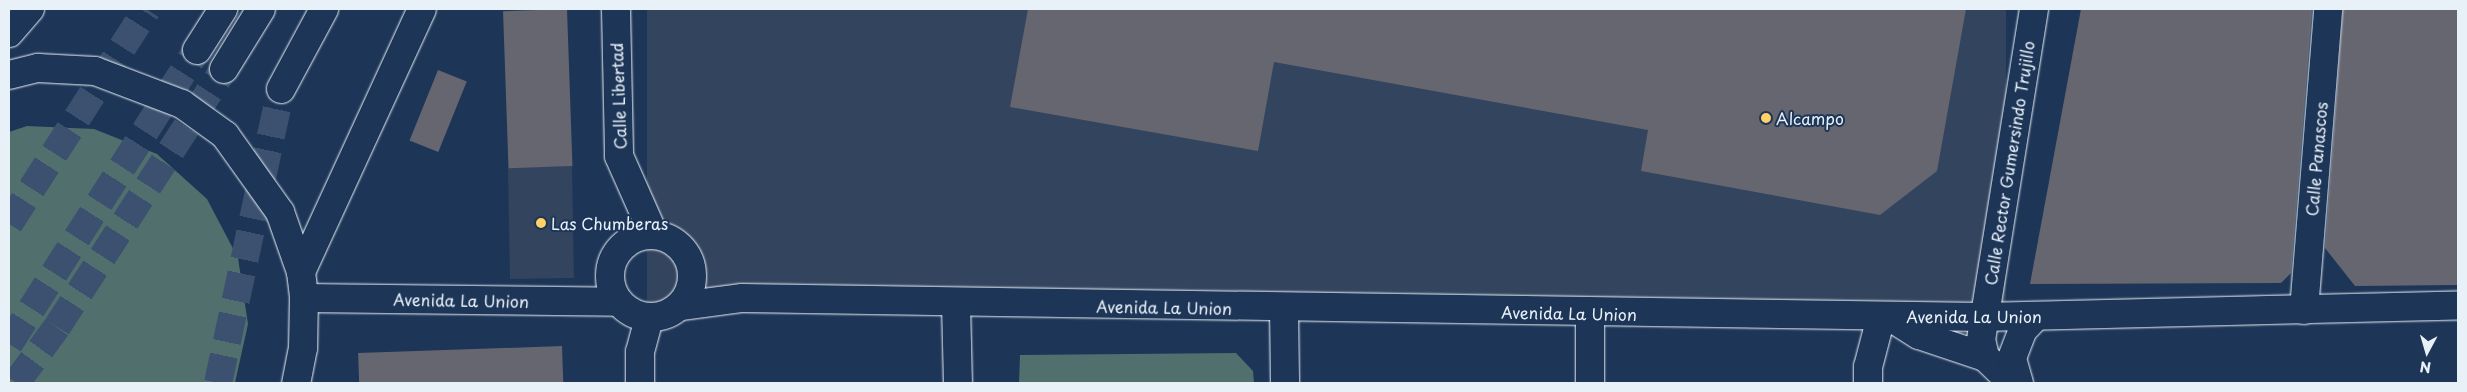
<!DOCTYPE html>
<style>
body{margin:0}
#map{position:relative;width:2467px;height:392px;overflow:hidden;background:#1d3557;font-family:"Playpen Sans",sans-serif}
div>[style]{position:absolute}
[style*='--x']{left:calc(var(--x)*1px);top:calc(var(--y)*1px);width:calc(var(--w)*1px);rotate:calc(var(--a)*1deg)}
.built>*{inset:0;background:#33445e;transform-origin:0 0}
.green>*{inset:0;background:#516f6d}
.building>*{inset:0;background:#666670;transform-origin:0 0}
.highway-tunnel>*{height:28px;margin-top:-14px;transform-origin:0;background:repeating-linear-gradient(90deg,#3b516f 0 28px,transparent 0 42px)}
.roads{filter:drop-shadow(0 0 1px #e8f1f8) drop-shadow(0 0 1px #e8f1f8)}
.street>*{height:28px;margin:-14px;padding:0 14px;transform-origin:14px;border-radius:14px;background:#1d3557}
.secondary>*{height:28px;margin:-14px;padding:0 14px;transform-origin:14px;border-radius:14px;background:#1d3557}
.secondary>.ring{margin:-14px;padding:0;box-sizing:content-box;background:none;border:28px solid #1d3557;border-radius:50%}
.highway>*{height:28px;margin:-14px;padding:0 14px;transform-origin:14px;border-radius:14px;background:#1d3557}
.dots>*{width:14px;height:14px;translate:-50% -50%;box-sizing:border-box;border:2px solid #1d3557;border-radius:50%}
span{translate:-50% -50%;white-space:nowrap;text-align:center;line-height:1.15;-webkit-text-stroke:4px #1d3557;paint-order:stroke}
.street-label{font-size:16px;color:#e8f1f8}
.poi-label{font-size:16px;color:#e8f1f8}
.left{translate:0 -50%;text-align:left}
.frame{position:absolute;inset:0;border:10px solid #e8f1f8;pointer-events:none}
.north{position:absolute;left:2402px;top:327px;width:50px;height:50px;-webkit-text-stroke:4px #1d3557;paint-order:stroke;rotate:186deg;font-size:14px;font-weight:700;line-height:20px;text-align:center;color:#e8f1f8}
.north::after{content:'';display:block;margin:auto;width:18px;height:22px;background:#e8f1f8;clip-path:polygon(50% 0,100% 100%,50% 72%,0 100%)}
</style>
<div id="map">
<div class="built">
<i style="left:647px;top:9px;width:1359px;height:304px"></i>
<i style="left:572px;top:166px;width:112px;height:64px;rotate:89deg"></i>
</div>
<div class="green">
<i style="clip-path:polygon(27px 126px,94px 129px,157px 154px,207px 199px,238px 258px,248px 324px,235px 383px,9px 383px,9px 132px)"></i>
<i style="clip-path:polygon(1236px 353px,1253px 371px,1254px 383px,1019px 383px,1020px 355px)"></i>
</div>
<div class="building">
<i style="left:567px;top:9px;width:157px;height:64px;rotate:88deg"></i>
<i style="clip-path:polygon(1028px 9px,1966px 9px,1937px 171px,1880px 215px,1641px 171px,1648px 130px,1274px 62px,1258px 151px,1010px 107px)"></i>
<i style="clip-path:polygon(2081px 9px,2312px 9px,2291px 273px,2281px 283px,2030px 284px)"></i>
<i style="clip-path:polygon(2343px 9px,2458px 9px,2458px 285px,2355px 286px,2325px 248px)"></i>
<i style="left:438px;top:70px;width:31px;height:76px;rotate:22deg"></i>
<i style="left:562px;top:346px;width:37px;height:204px;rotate:88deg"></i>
</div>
<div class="highway-tunnel">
<i style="--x:9;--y:224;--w:255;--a:-57.3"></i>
<i style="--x:9;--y:344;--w:349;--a:-57.4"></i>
<i style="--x:16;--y:383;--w:69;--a:-53.8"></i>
<i style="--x:57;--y:327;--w:307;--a:-57.1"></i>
<i style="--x:218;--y:383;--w:301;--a:-77.9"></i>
</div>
<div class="roads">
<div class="street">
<i style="--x:304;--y:298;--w:315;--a:0.7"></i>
<i style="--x:956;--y:303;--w:80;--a:88.6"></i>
<i style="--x:681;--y:306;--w:62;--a:-7.5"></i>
<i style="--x:742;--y:298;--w:1241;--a:0.88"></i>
<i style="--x:1983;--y:317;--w:475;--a:-1.4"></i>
<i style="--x:1284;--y:309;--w:74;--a:89.2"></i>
<i style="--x:2304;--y:310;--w:302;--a:-85.4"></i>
<i style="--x:1590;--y:313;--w:70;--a:90"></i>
<i style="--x:1890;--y:317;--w:34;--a:32"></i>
<i style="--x:1919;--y:335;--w:70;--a:18.4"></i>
<i style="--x:1868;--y:383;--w:16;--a:-90"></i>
<i style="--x:1868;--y:367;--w:52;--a:-75.4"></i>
<i style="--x:2012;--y:383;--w:37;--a:-136"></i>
<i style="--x:1985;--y:357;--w:17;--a:-103"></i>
<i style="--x:1981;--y:340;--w:335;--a:-80.9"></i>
<i style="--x:2019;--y:383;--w:26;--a:-106"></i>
<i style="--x:2012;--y:358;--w:30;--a:-69"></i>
<i style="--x:2023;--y:330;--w:19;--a:-47"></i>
</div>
<div class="secondary">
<i style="--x:616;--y:9;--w:147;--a:88.8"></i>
<i style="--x:619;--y:156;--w:86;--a:66.1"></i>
<i style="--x:9;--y:33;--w:32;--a:-49"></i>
<i style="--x:9;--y:75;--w:30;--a:-14"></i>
<i style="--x:38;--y:68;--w:57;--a:3"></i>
<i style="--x:95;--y:71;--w:93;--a:20.8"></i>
<i style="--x:182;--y:104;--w:53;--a:35.8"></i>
<i style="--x:225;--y:135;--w:95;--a:54.5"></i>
<i style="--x:280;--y:212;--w:64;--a:70.7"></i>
<i style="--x:301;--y:272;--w:26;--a:83"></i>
<i style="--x:304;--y:298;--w:50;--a:91.1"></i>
<i style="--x:303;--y:348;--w:36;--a:101"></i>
<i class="ring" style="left:610px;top:235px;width:54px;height:54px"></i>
<i style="--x:301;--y:272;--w:289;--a:-65.3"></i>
<i style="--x:640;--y:383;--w:31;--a:-90"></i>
<i style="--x:640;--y:352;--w:35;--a:-75"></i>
</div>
<div class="highway">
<i style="--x:197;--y:50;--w:49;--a:-57.6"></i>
<i style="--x:224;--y:69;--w:70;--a:-58.3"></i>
<i style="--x:281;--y:89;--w:91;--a:-61.7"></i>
</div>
</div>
<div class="dots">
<i style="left:1766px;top:118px;background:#ffd166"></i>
<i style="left:541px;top:223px;background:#ffd166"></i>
</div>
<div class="street-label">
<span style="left:618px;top:96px;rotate:-92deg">Calle Libertad</span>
<span style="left:2316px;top:159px;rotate:-85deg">Calle Panascos</span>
<span style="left:2009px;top:163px;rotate:-81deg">Calle Rector Gumersindo Trujillo</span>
<span style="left:461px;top:300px;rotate:1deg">Avenida La Union</span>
<span style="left:1164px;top:307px;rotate:1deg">Avenida La Union</span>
<span style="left:1569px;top:313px;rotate:1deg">Avenida La Union</span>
<span style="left:1974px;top:316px">Avenida La Union</span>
</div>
<div class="poi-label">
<span class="left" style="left:1776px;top:118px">Alcampo</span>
<span class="left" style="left:551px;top:223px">Las Chumberas</span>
</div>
<div class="frame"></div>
<div class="north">N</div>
</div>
